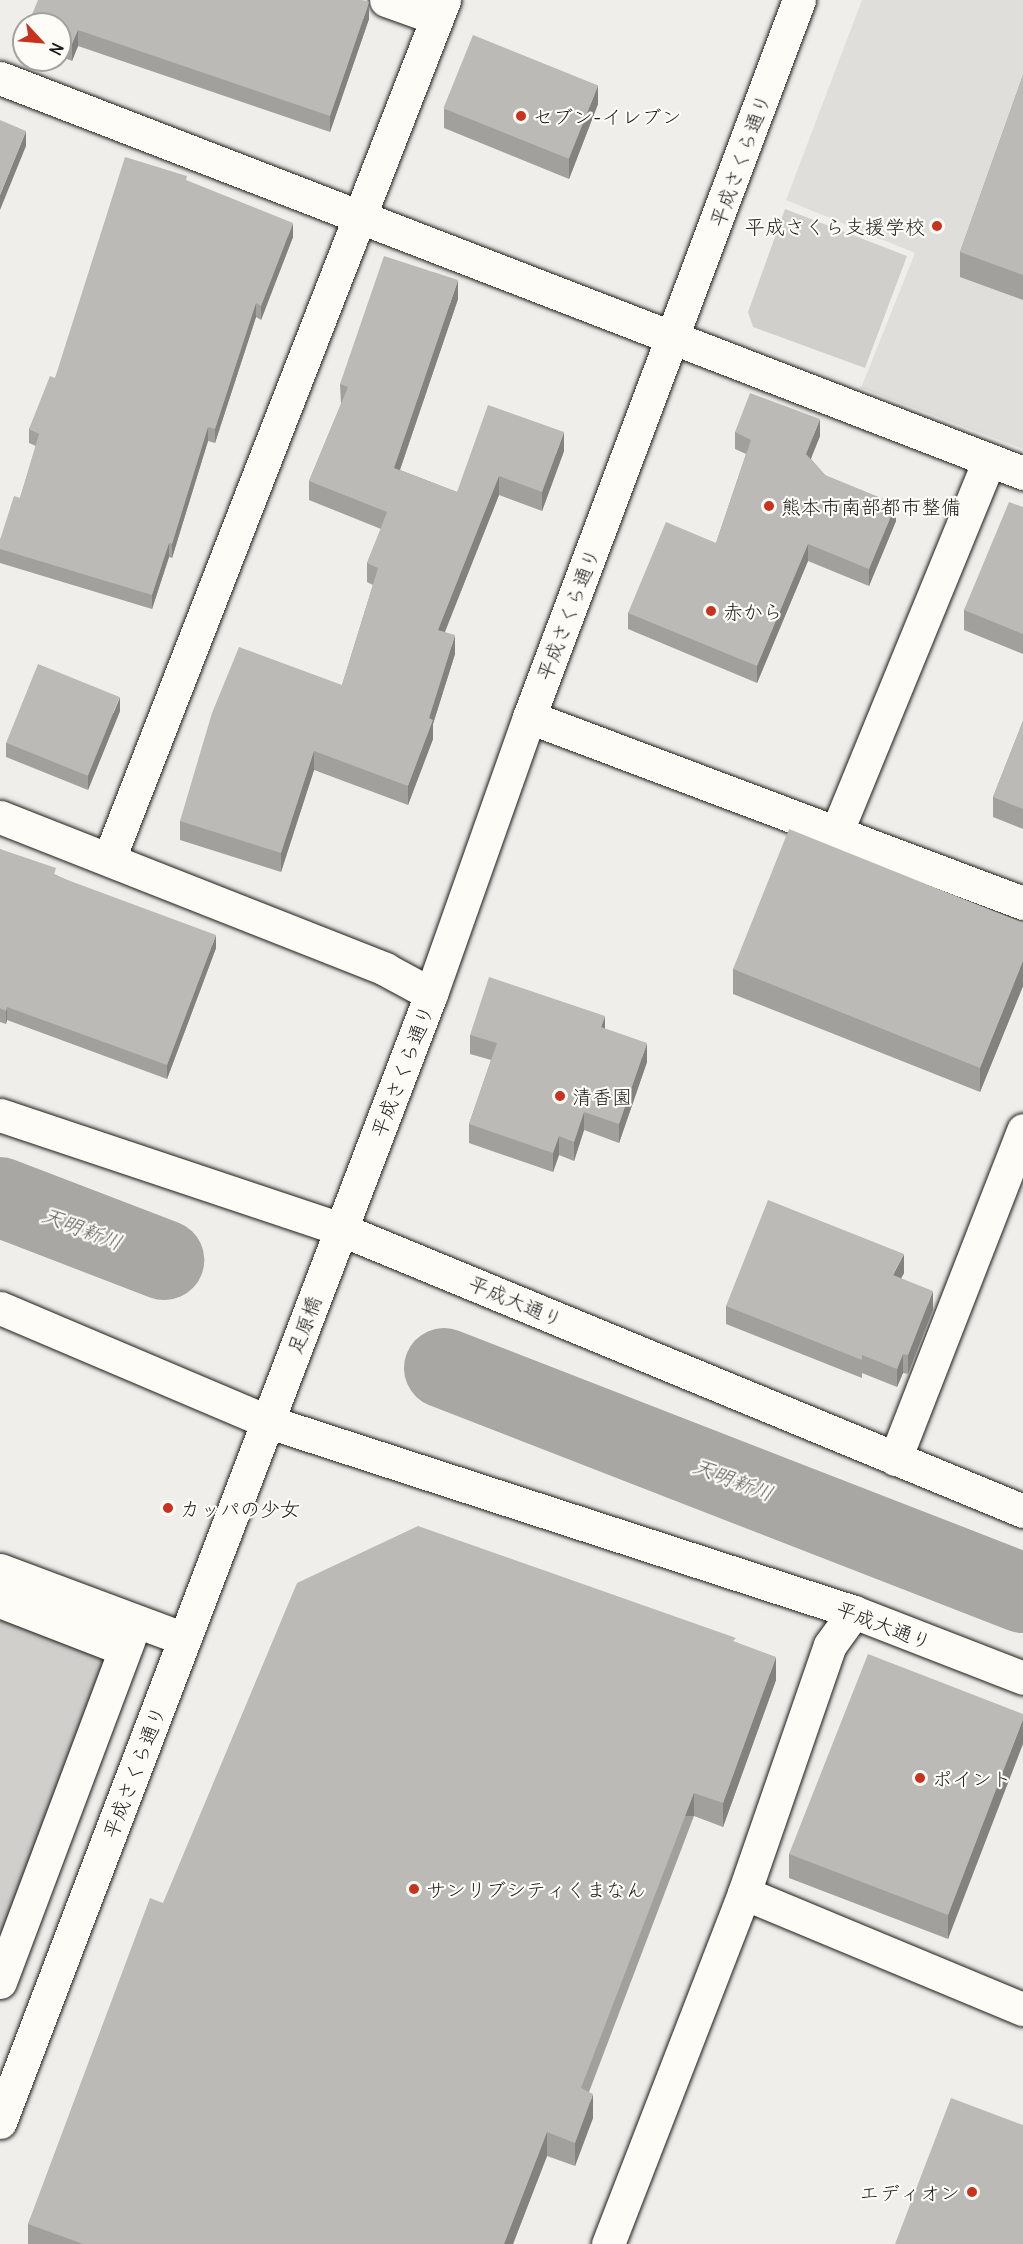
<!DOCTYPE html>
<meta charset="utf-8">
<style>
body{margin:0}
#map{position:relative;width:1023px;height:2244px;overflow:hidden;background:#f0eeea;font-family:Delius,"Klee One",sans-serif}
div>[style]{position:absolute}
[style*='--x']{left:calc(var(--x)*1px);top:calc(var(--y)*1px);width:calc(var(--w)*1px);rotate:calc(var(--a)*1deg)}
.built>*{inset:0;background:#e0deda}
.green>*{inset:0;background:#d0cfcc}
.river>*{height:80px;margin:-40px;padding:0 40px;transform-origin:40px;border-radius:40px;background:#a8a7a3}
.roads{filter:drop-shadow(0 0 2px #1c1c1c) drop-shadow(0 0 2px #1c1c1c)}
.pedestrian>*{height:33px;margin:-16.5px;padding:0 16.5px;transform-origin:16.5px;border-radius:16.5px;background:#fdfcf7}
.minor>*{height:33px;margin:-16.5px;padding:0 16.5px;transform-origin:16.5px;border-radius:16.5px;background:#fdfcf7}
.tertiary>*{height:33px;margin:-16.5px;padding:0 16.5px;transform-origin:16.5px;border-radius:16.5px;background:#fdfcf7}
.wall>*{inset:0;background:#a1a09d}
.shaded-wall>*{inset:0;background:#83827f;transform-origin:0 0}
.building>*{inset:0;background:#bbbab6;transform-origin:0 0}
.dots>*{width:16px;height:16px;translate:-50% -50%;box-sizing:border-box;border:3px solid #fdfcf7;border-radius:50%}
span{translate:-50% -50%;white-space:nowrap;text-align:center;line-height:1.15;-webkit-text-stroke:4.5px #fdfcf7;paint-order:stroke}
.poi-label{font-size:20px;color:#1c1c1c}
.left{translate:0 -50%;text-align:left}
.right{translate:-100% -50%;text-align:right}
.street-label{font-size:20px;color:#1c1c1c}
.water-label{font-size:21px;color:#5b5b59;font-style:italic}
.north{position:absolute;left:12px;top:12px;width:60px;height:60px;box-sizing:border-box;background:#fdfcf7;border:2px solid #a3a29f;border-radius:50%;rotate:116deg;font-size:16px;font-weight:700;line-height:24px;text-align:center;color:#1c1c1c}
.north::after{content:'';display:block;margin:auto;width:21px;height:27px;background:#c8321e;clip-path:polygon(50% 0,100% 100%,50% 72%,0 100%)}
</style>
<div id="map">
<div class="built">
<i style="clip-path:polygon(862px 0,1023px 0,1023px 449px,861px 388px,915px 253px,786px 200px)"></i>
</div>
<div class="green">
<i style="clip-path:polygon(785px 209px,907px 256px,865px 368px,753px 327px,748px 312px)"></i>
<i style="clip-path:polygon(0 1591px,129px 1638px,0 1982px)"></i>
</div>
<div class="river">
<i style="--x:0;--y:1197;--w:176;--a:21"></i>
<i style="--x:444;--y:1368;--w:621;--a:21.24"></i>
</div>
<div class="roads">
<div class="pedestrian">
<i style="--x:0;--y:1601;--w:133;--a:21.2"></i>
<i style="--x:0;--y:1982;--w:367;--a:-69.4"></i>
</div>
<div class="minor">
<i style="--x:386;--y:0;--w:53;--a:19.8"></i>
<i style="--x:0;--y:78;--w:1097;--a:21.11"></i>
<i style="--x:529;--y:717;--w:528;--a:20.63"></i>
<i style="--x:0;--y:817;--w:414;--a:21.5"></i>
<i style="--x:385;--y:969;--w:52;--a:28.5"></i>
<i style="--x:837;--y:831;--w:401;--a:-67.7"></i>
<i style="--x:109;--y:859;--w:922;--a:-68.69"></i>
<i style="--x:895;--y:1459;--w:353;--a:-68.7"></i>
<i style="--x:0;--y:1570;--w:197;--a:20.5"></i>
<i style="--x:744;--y:1893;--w:302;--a:22.6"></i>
<i style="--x:608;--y:2244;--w:376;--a:-68.8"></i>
<i style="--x:744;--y:1893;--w:262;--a:-70.9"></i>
<i style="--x:830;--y:1645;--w:41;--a:-54"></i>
</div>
<div class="tertiary">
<i style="--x:0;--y:1115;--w:359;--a:18.5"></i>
<i style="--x:340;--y:1229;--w:739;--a:22.43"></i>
<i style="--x:0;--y:1308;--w:292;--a:23"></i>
<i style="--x:269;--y:1422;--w:615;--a:17.99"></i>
<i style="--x:854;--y:1612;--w:181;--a:21.3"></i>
<i style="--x:0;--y:2122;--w:1208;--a:-69.09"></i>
<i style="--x:431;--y:994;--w:294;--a:-70.5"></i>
<i style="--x:529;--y:717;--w:766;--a:-69.37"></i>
</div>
</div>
<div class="wall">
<i style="clip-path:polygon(369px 19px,330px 132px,78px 46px,72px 61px,60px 56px,60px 24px)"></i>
<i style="clip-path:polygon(1023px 75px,1023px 300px,960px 277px,960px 252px)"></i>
<i style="clip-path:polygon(598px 104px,569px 179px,444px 128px,444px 109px)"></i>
<i style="clip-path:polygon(187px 181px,293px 237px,261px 320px,256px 317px,215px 443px,208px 441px,172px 558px,169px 557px,152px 609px,0 563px,0 540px,20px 498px,36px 446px,29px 443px,29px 429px,55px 378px)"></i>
<i style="clip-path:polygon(458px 299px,400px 470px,457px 492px,564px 451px,542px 511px,499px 495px,445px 632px,455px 654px,433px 724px,433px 739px,408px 805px,314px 770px,281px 872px,180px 840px,180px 821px,342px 685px,373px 585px,367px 582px,367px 563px,381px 529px,309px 500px,309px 481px,341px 404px,340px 384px)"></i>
<i style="clip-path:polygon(735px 432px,820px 436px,811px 459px,825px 475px,896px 521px,869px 586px,808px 561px,757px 683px,628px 629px,628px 613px,716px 543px,746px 454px,735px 449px)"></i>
<i style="clip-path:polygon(1023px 507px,1023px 654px,964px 630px,964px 610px)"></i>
<i style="clip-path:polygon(120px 711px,88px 790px,6px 757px,6px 743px)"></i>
<i style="clip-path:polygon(1023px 721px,1023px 829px,993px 817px,993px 797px)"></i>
<i style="clip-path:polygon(0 849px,56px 875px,216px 948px,167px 1079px,7px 1020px,6px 1024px,0 1022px)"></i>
<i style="clip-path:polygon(1023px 923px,1023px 986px,980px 1092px,733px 994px,733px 969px)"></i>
<i style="clip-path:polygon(605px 1029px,647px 1062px,619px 1143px,584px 1130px,574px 1161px,559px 1155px,553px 1172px,469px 1143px,469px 1124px,491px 1060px,470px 1054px,470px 1035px)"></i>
<i style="clip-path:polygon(904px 1273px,901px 1278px,933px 1310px,908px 1374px,903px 1373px,897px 1387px,862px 1373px,862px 1378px,726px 1324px,726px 1306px)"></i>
<i style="clip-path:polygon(736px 1642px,776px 1680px,723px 1827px,694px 1816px,589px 2092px,593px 2118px,575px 2166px,547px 2156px,513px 2244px,28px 2244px,28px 2224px,163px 1903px)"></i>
<i style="clip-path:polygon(1023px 1714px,948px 1939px,789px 1878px,789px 1854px)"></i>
</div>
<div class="shaded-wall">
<i style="clip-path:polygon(369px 2px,369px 19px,330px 132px,330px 116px)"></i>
<i style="clip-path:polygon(78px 30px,78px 46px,72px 61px,72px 44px)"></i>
<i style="clip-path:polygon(598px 85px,598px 104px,569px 179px,569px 159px)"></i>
<i style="clip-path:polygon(26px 131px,26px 146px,0 210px,0 195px)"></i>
<i style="clip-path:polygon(293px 223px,293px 237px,261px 320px,261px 306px)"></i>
<i style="clip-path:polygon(458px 280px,458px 299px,394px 487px,394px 468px)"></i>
<i style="clip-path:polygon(256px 303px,256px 317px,215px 443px,215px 429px)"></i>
<i style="clip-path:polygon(820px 419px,820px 436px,806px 470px,806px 454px)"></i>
<i style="clip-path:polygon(208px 427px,208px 441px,172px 558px,172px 544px)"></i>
<i style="clip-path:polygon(564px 432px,564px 451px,542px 511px,542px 492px)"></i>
<i style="clip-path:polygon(499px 476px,499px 495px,438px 649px,438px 630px)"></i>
<i style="clip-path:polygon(896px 504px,896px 521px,869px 586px,869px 569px)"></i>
<i style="clip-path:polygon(169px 543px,169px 557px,152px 609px,152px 595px)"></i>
<i style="clip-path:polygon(808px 544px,808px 561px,757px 683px,757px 666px)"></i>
<i style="clip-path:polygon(455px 635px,455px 654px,433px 724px,433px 739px,408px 805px,408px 786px)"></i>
<i style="clip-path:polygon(120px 697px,120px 711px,88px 790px,88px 776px)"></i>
<i style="clip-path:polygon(314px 751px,314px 770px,281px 872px,281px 853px)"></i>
<i style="clip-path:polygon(216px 935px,216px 948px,167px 1079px,167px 1065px)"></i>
<i style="clip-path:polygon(1023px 961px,1023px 986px,980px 1092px,980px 1068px)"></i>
<i style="clip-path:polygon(7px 1007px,7px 1020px,6px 1024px,6px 1011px)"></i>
<i style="clip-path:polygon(605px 1016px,605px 1035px,601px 1027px)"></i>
<i style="clip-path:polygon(647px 1043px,647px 1062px,619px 1143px,619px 1124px)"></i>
<i style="clip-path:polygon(584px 1112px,584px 1130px,574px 1161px,574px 1142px)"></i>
<i style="clip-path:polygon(559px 1136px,559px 1155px,553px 1172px,553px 1153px)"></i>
<i style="clip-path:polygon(904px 1254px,904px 1273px,893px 1294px,893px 1275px)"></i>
<i style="clip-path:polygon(933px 1291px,933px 1310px,908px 1374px,908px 1355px)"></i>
<i style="clip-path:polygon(903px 1354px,903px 1373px,897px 1387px,897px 1369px)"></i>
<i style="clip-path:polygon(776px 1657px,776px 1680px,723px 1827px,723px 1803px)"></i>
<i style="clip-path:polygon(1023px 1719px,1023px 1744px,948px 1939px,948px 1915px)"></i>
<i style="left:694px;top:1793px;width:23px;height:316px;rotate:90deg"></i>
<i style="clip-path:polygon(593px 2094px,593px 2118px,575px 2166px,575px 2143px)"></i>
<i style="clip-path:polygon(547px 2132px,547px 2156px,513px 2244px,504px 2244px)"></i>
</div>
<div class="building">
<i style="clip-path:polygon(38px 0,362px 0,369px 2px,330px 116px,78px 30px,72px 44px,60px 40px,60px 24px,28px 24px)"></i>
<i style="left:473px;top:35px;width:135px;height:79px;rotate:22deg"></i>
<i style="clip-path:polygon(1023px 75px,1023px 275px,960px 252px)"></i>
<i style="clip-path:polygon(0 120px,26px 131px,0 195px)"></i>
<i style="clip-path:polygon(125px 157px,187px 176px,186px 180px,293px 223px,261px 306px,256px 303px,215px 429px,208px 427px,172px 544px,169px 543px,152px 595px,0 549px,0 540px,14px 496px,20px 498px,39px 434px,29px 429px,50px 376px,55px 378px)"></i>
<i style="clip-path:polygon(384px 256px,458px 280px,394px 468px,457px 492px,488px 405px,564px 432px,542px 492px,499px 476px,438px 630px,455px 635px,429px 718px,433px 720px,408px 786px,314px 751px,281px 853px,180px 821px,212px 713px,239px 647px,342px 685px,378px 568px,367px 563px,387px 512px,309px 481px,348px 387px,340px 384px)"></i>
<i style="clip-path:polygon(750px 393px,820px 419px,806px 454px,825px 475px,896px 504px,869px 569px,808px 544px,757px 666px,628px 613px,666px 522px,716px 543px,751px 440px,735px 432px)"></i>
<i style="clip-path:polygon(1009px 502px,1023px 507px,1023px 634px,964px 610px)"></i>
<i style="left:38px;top:664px;width:88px;height:85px;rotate:22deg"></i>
<i style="clip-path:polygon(1023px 721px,1023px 809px,993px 797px)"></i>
<i style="clip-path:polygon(789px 829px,1023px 923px,1023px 961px,980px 1068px,733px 969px)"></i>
<i style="clip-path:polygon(0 849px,56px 868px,54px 875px,216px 935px,167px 1065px,7px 1007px,6px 1011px,0 1008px)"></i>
<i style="clip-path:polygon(489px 977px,605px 1016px,601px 1027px,647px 1043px,619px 1124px,584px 1112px,574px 1142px,559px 1136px,553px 1153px,469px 1124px,497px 1043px,470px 1035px)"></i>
<i style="clip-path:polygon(768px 1200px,904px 1254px,893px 1275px,933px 1291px,908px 1355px,903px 1354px,897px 1369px,862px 1355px,862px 1360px,726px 1306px)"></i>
<i style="clip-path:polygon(418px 1526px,736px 1638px,733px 1641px,776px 1657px,723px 1803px,694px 1793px,581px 2088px,593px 2094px,575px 2143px,547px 2132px,504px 2244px,83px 2244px,28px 2224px,150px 1898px,163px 1903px,297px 1583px)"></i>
<i style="clip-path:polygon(868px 1654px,1023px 1714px,1023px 1719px,948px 1915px,789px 1854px)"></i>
<i style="clip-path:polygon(951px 2098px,1023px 2125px,1023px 2244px,895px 2244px)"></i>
</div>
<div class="dots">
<i style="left:521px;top:116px;background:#c8321e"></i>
<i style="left:937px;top:226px;background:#c8321e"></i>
<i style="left:769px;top:506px;background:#c8321e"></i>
<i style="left:711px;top:611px;background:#c8321e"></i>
<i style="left:560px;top:1096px;background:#c8321e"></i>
<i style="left:168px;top:1508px;background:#c8321e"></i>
<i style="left:920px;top:1778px;background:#c8321e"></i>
<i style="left:414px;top:1889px;background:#c8321e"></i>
<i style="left:972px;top:2192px;background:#c8321e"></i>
</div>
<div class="poi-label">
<span class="left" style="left:533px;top:116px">セブン-イレブン</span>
<span class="right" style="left:925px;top:226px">平成さくら支援学校</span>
<span class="left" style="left:781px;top:506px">熊本市南部都市整備</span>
<span class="left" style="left:723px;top:611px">赤から</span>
<span class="left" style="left:572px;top:1096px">清香園</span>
<span class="left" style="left:180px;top:1508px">カッパの少女</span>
<span class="left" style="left:932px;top:1778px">ポイント</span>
<span class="left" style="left:426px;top:1889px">サンリブシティくまなん</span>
<span class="right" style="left:960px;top:2192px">エディオン</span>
</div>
<div class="street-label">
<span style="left:740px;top:160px;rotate:-70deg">平成さくら通り</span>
<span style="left:568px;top:614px;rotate:-69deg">平成さくら通り</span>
<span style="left:402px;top:1071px;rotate:-69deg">平成さくら通り</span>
<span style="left:516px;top:1301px;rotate:23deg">平成大通り</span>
<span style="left:304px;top:1325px;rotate:-70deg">足原橋</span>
<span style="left:884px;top:1625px;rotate:21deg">平成大通り</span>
<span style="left:134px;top:1772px;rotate:-69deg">平成さくら通り</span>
</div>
<div class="water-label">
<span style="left:82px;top:1229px;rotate:21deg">天明新川</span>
<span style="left:733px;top:1480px;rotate:21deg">天明新川</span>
</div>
<div class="north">N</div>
</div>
